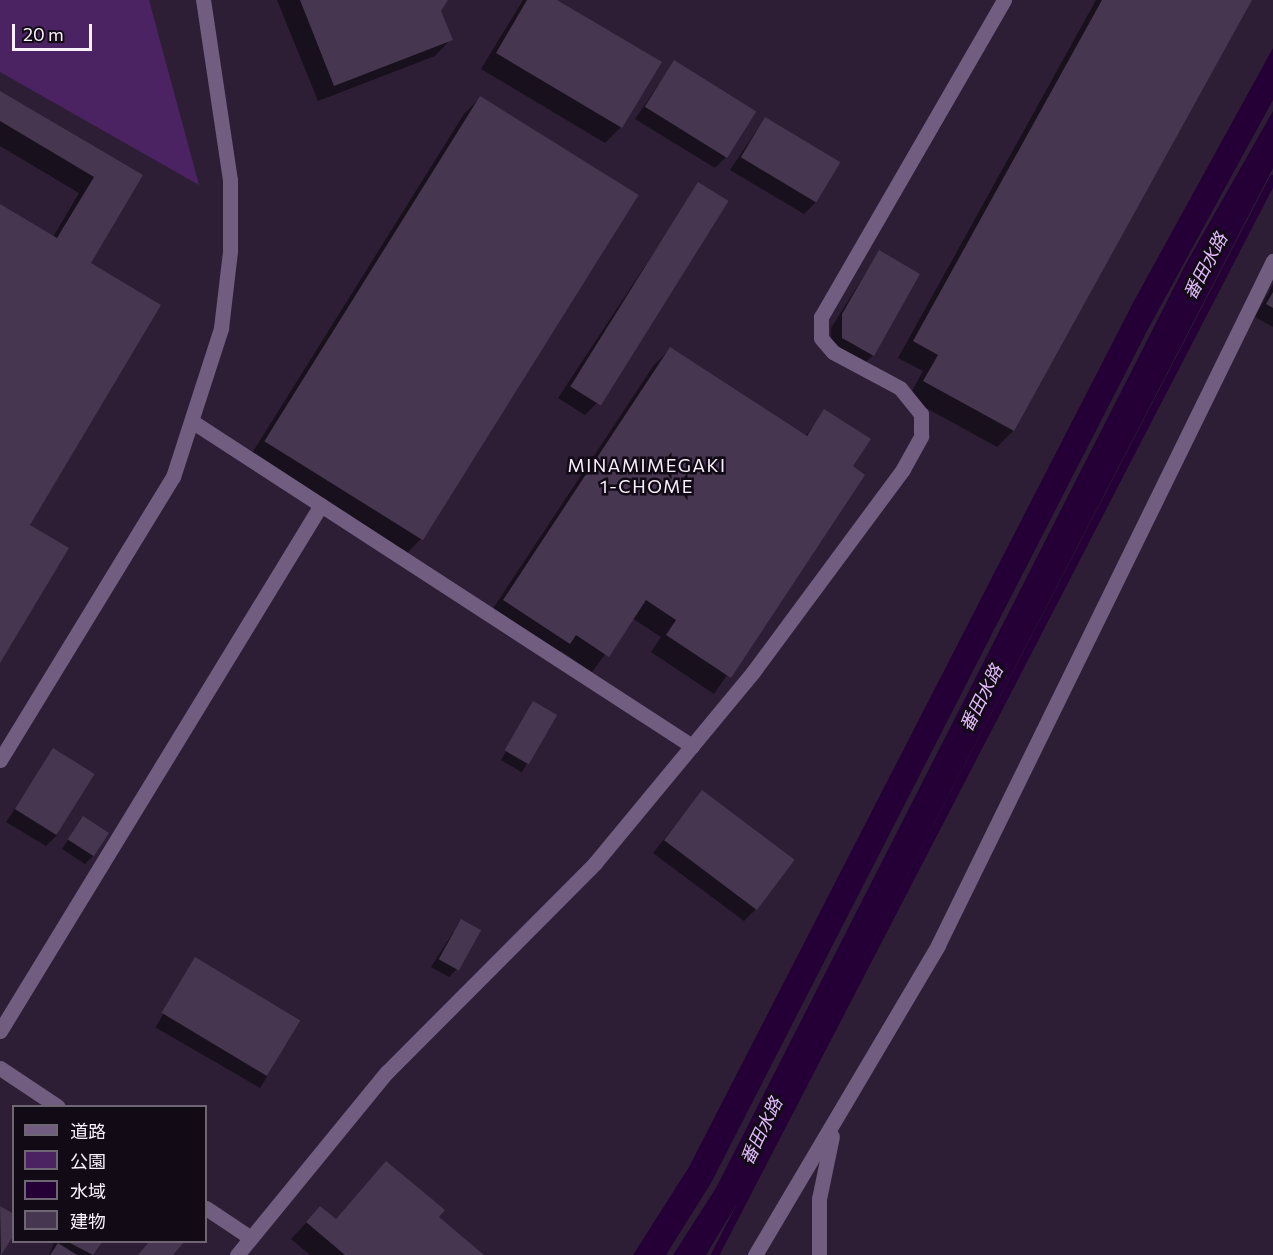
<!DOCTYPE html>
<meta charset="utf-8">
<style>
body{margin:0}
#map{position:relative;width:1273px;height:1255px;overflow:hidden;background:#2d1e36;font-family:Commissioner,"Noto Sans JP",sans-serif}
div>[style]{position:absolute}
[style*='--x']{left:calc(var(--x)*1px);top:calc(var(--y)*1px);width:calc(var(--w)*1px);rotate:calc(var(--a)*1deg)}
.green>*{inset:0;background:#4c2362}
.water>*{inset:0;background:#240036}
.shadow>*{inset:0;background:#0007;transform-origin:0 0}
.stream>*{height:8px;margin:-4px;padding:0 4px;transform-origin:4px;border-radius:4px;background:#240036}
.building>*{inset:0;background:#463650;transform-origin:0 0}
.minor>*{height:15px;margin:-7.5px;padding:0 7.5px;transform-origin:7.5px;border-radius:7.5px;background:#715d7f}
span{translate:-50% -50%;white-space:nowrap;text-align:center;line-height:1.15;-webkit-text-stroke:5px #120b16;paint-order:stroke}
.water-label{font-size:18px;color:#e2bbfb;font-style:italic}
.neighbourhood-label{font-size:18px;color:#f9f1fe;letter-spacing:1.5px}
.legend{position:absolute;left:12px;top:1105px;width:195px;height:138px;box-sizing:border-box;background:#120b16;border:2px solid #6e6773;margin:0;padding:8px 10px;list-style:none;font-size:18px;color:#f9f1fe}
.legend li{display:flex;align-items:center;gap:12px;height:30px}
.legend b{width:30px;border:2px solid #6e6773}
.scale{position:absolute;left:12px;top:24px;width:80px;height:27px;box-sizing:border-box;border:3px solid #f9f1fe;border-top:0;padding-left:8px;font-size:18px;line-height:21px;white-space:nowrap;color:#f9f1fe;-webkit-text-stroke:4px #120b16;paint-order:stroke}
</style>
<div id="map">
<div class="green">
<i style="clip-path:polygon(0 0,149px 0,199px 185px,0 72px)"></i>
</div>
<div class="water">
<i style="clip-path:polygon(1273px 48px,1273px 100px,1147px 331px,711px 1183px,666px 1255px,633px 1255px,689px 1167px,1134px 301px)"></i>
<i style="clip-path:polygon(1273px 111px,1273px 168px,741px 1197px,706px 1255px,673px 1255px,716px 1188px,1187px 262px)"></i>
</div>
<div class="shadow">
<i style="clip-path:polygon(277px 0,446px 0,440px 11px,451px 39px,435px 56px,318px 101px)"></i>
<i style="clip-path:polygon(523px 0,554px 0,621px 127px,605px 143px,481px 69px)"></i>
<i style="clip-path:polygon(1096px 0,1250px 0,1013px 431px,997px 447px,908px 398px,923px 371px,898px 358px)"></i>
<i style="clip-path:polygon(674px 62px,727px 156px,715px 168px,635px 119px)"></i>
<i style="clip-path:polygon(0 92px,141px 176px,89px 264px,0 660px,0 206px,53px 237px,79px 193px,0 146px)"></i>
<i style="clip-path:polygon(480px 98px,636px 196px,421px 539px,405px 555px,249px 458px,464px 114px)"></i>
<i style="clip-path:polygon(765px 118px,816px 202px,804px 214px,730px 170px)"></i>
<i style="clip-path:polygon(699px 184px,597px 403px,585px 415px,558px 398px)"></i>
<i style="clip-path:polygon(879px 252px,873px 355px,861px 367px,831px 350px,831px 328px)"></i>
<i style="clip-path:polygon(1273px 284px,1273px 327px,1255px 317px)"></i>
<i style="clip-path:polygon(670px 349px,805px 437px,825px 411px,850px 467px,863px 475px,714px 694px,651px 652px,661px 637px,632px 618px,592px 672px,561px 651px,553px 659px,488px 616px,654px 365px)"></i>
<i style="left:534px;top:703px;width:24px;height:66px;rotate:30deg"></i>
<i style="clip-path:polygon(54px 750px,58px 834px,46px 846px,6px 822px)"></i>
<i style="clip-path:polygon(702px 792px,756px 909px,744px 921px,653px 853px)"></i>
<i style="clip-path:polygon(83px 818px,93px 856px,85px 864px,62px 849px)"></i>
<i style="clip-path:polygon(461px 920px,457px 969px,449px 977px,431px 967px)"></i>
<i style="left:195px;top:959px;width:121px;height:79px;rotate:30deg"></i>
<i style="clip-path:polygon(386px 1163px,437px 1218px,482px 1255px,310px 1255px,291px 1239px,320px 1208px,335px 1220px)"></i>
<i style="clip-path:polygon(0 1207px,14px 1216px,14px 1232px,0 1254px)"></i>
<i style="clip-path:polygon(54px 1242px,100px 1242px,92px 1255px,49px 1255px)"></i>
</div>
<div class="stream">
<i style="--x:715;--y:1255;--w:1212;--a:-62.59"></i>
</div>
<div class="building">
<i style="clip-path:polygon(300px 0,448px 0,441px 11px,453px 40px,334px 86px)"></i>
<i style="clip-path:polygon(527px 0,557px 0,662px 62px,622px 128px,496px 53px)"></i>
<i style="clip-path:polygon(1102px 0,1252px 0,1014px 431px,923px 381px,938px 355px,913px 341px)"></i>
<i style="left:674px;top:60px;width:97px;height:55px;rotate:32deg"></i>
<i style="clip-path:polygon(0 91px,143px 175px,91px 263px,161px 305px,30px 525px,69px 548px,0 663px,0 204px,57px 238px,94px 177px,0 121px)"></i>
<i style="left:480px;top:96px;width:187px;height:407px;rotate:32deg"></i>
<i style="left:765px;top:117px;width:88px;height:47px;rotate:31deg"></i>
<i style="left:698px;top:182px;width:36px;height:241px;rotate:32deg"></i>
<i style="clip-path:polygon(879px 250px,920px 274px,874px 356px,842px 338px,842px 314px)"></i>
<i style="clip-path:polygon(1273px 292px,1273px 308px,1266px 304px)"></i>
<i style="clip-path:polygon(670px 347px,807px 436px,824px 409px,871px 439px,853px 466px,865px 475px,731px 678px,666px 635px,676px 620px,646px 600px,609px 657px,576px 635px,570px 644px,503px 600px)"></i>
<i style="left:533px;top:701px;width:28px;height:57px;rotate:30deg"></i>
<i style="left:53px;top:748px;width:49px;height:72px;rotate:32deg"></i>
<i style="left:702px;top:790px;width:116px;height:63px;rotate:37deg"></i>
<i style="left:83px;top:816px;width:31px;height:28px;rotate:33deg"></i>
<i style="left:461px;top:919px;width:23px;height:46px;rotate:29deg"></i>
<i style="left:195px;top:957px;width:123px;height:65px;rotate:31deg"></i>
<i style="clip-path:polygon(386px 1161px,445px 1210px,439px 1217px,484px 1255px,345px 1255px,306px 1222px,320px 1206px,336px 1219px)"></i>
<i style="clip-path:polygon(0 1206px,14px 1214px,14px 1235px,1px 1255px)"></i>
<i style="clip-path:polygon(68px 1242px,102px 1242px,93px 1255px)"></i>
<i style="clip-path:polygon(149px 1242px,184px 1242px,173px 1255px,138px 1255px)"></i>
<i style="clip-path:polygon(58px 1243px,77px 1255px,50px 1255px)"></i>
</div>
<div class="minor">
<i style="--x:193;--y:422;--w:595;--a:33"></i>
<i style="--x:0;--y:760;--w:332;--a:-58.6"></i>
<i style="--x:173;--y:477;--w:157;--a:-72.1"></i>
<i style="--x:221;--y:328;--w:78;--a:-83.3"></i>
<i style="--x:230;--y:251;--w:71;--a:-90"></i>
<i style="--x:230;--y:180;--w:182;--a:-98.5"></i>
<i style="--x:0;--y:1031;--w:616;--a:-58.61"></i>
<i style="--x:0;--y:1068;--w:69;--a:33.7"></i>
<i style="--x:206;--y:1208;--w:54;--a:33.7"></i>
<i style="--x:237;--y:1255;--w:237;--a:-50.7"></i>
<i style="--x:387;--y:1072;--w:295;--a:-45.1"></i>
<i style="--x:595;--y:863;--w:248;--a:-50.4"></i>
<i style="--x:753;--y:672;--w:252;--a:-53.5"></i>
<i style="--x:903;--y:469;--w:38;--a:-61"></i>
<i style="--x:921;--y:436;--w:22;--a:-90"></i>
<i style="--x:921;--y:414;--w:33;--a:-129"></i>
<i style="--x:900;--y:388;--w:76;--a:-151.8"></i>
<i style="--x:833;--y:352;--w:18;--a:-131"></i>
<i style="--x:821;--y:338;--w:21;--a:-90"></i>
<i style="--x:821;--y:317;--w:366;--a:-60"></i>
<i style="--x:755;--y:1255;--w:360;--a:-59.4"></i>
<i style="--x:938;--y:945;--w:762;--a:-63.91"></i>
<i style="--x:819;--y:1255;--w:56;--a:-90"></i>
<i style="--x:819;--y:1199;--w:64;--a:-78.3"></i>
</div>
<div class="water-label">
<span style="left:1205px;top:266px;rotate:-62deg">番田水路</span>
<span style="left:981px;top:698px;rotate:-63deg">番田水路</span>
<span style="left:761px;top:1131px;rotate:-64deg">番田水路</span>
</div>
<div class="neighbourhood-label">
<span style="left:647px;top:476px">MINAMIMEGAKI<br>1-CHOME</span>
</div>
<ul class="legend">
<li><b style="height:8px;background:#715d7f"></b>道路</li>
<li><b style="height:16px;background:#4c2362"></b>公園</li>
<li><b style="height:16px;background:#240036"></b>水域</li>
<li><b style="height:16px;background:#463650"></b>建物</li>
</ul>
<div class="scale">20 m</div>
</div>
